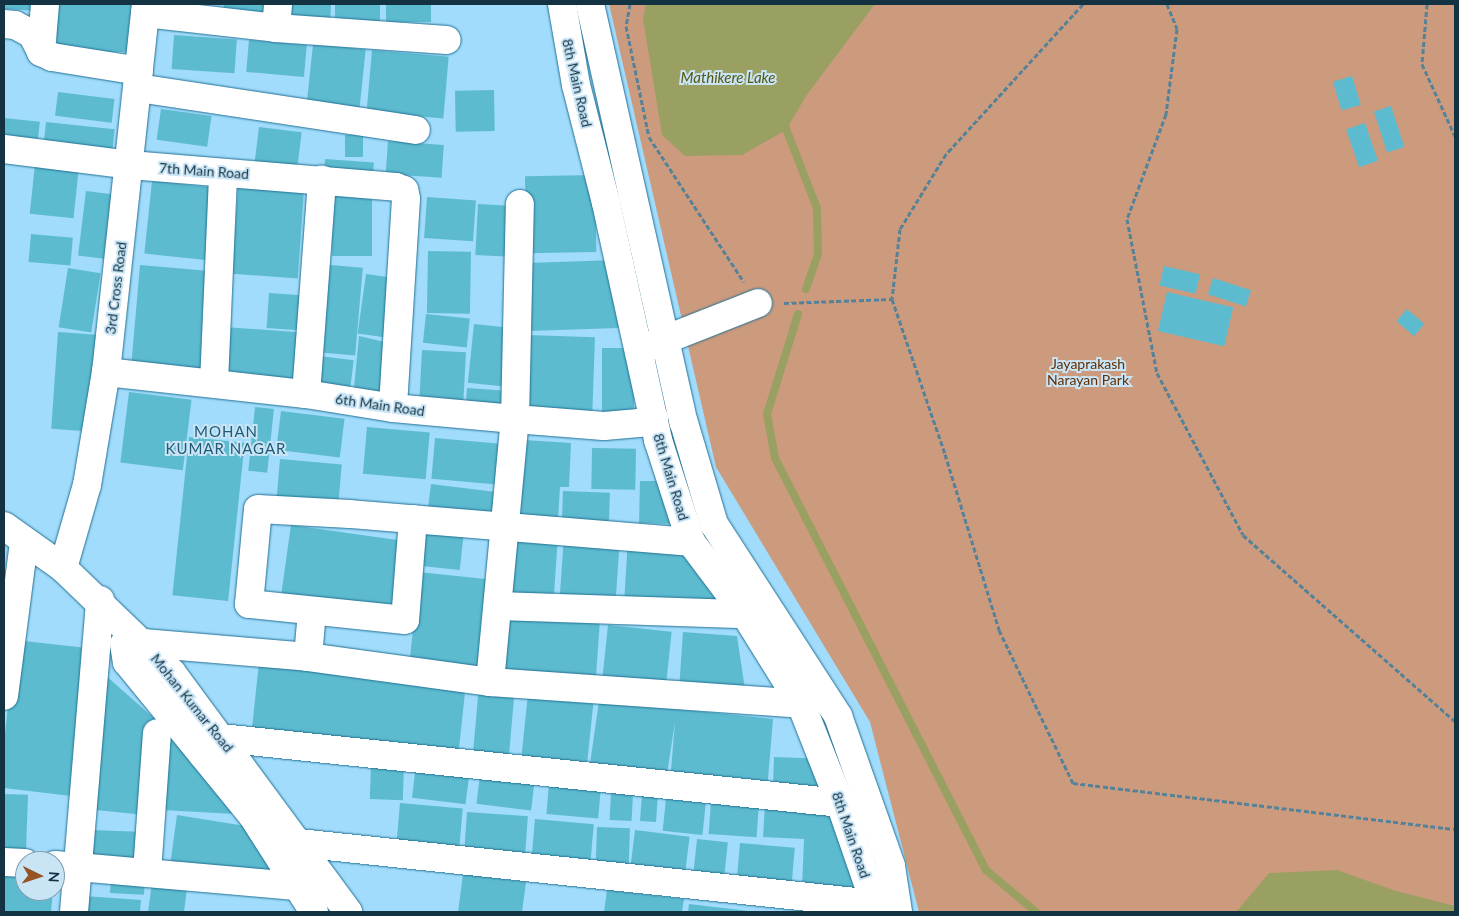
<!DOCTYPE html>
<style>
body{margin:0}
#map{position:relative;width:1459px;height:916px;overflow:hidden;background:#a1dcfc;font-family:Lato,sans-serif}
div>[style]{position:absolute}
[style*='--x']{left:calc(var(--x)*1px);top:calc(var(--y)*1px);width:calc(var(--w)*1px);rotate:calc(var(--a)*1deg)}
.green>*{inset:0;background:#cc9b7d}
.water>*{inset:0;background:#9aa062}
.stream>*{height:8px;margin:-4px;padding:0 4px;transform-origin:4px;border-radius:4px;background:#9aa062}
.building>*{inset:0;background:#5dbbcf;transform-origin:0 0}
.path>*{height:3px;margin-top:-1.5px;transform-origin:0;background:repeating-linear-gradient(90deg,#558299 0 5px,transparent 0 7.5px)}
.roads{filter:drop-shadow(0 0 1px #227195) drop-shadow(0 0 1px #227195)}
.minor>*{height:28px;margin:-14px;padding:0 14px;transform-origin:14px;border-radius:14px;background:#fff}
span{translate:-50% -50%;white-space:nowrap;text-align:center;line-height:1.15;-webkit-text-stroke:4px #c8e4f5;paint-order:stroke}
.street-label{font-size:14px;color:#133343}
.park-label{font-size:14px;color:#622e02}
.water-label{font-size:15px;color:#545810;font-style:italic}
.neighbourhood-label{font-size:15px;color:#205a76;letter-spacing:1px}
.frame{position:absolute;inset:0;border:5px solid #133343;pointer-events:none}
.north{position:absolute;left:15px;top:851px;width:50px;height:50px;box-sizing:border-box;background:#c8e4f5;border:1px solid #809dae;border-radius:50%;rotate:94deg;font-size:14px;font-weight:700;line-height:20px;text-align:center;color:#133343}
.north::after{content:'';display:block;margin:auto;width:18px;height:22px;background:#965323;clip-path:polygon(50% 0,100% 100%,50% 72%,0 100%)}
</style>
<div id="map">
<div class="green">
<i style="clip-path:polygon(609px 4px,1455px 4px,1455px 912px,919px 912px,870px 722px,716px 467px)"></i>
</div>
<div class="water">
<i style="clip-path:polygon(646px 4px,875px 4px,806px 96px,786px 130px,742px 155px,685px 156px,662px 135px,643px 19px)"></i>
<i style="clip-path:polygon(1337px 870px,1396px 891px,1455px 906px,1455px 912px,1236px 912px,1269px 873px)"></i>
</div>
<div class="stream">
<i style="--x:783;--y:121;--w:93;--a:68.7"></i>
<i style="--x:817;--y:208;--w:46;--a:88.8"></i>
<i style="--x:818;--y:254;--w:37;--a:109"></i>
<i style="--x:798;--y:314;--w:105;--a:107.2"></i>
<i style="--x:767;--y:414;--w:45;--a:79.7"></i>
<i style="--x:775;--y:458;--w:463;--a:62.9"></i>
<i style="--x:986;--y:870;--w:65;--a:40"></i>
</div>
<div class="building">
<i style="clip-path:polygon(4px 4px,40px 4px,40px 11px,4px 9px)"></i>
<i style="left:57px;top:4px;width:77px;height:48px"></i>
<i style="clip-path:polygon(224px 4px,269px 4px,267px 23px,222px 18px)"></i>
<i style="clip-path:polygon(286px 4px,331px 4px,330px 27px,284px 24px)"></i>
<i style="left:335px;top:4px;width:45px;height:24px"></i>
<i style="left:386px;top:4px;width:45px;height:18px"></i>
<i style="left:174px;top:35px;width:63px;height:34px;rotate:4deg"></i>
<i style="left:249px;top:40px;width:58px;height:32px;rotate:5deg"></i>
<i style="left:313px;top:44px;width:53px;height:65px;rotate:6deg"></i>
<i style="left:372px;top:50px;width:77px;height:62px;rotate:5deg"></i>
<i style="left:1352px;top:76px;width:30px;height:20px;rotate:73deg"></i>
<i style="left:494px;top:90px;width:41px;height:39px;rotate:89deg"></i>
<i style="left:58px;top:92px;width:57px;height:24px;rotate:7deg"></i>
<i style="left:1391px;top:106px;width:43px;height:18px;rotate:72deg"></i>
<i style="left:161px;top:109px;width:51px;height:31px;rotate:8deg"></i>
<i style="left:4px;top:118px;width:36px;height:19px;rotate:6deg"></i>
<i style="left:46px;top:122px;width:69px;height:20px;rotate:6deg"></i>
<i style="left:1365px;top:123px;width:40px;height:20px;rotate:71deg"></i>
<i style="left:259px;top:127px;width:43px;height:37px;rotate:7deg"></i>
<i style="left:345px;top:135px;width:18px;height:22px"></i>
<i style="left:388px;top:141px;width:56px;height:33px;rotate:4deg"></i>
<i style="left:325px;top:159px;width:49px;height:17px;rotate:4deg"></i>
<i style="left:35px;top:164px;width:44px;height:50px;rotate:6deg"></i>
<i style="left:595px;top:175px;width:77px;height:70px;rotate:89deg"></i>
<i style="left:152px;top:181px;width:66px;height:73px;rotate:6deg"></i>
<i style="left:238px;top:187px;width:66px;height:87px;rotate:4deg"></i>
<i style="left:332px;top:190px;width:40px;height:66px"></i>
<i style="left:86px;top:191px;width:26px;height:65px;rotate:7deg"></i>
<i style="left:427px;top:197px;width:49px;height:41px;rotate:4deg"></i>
<i style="left:478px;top:204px;width:37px;height:51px;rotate:3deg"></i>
<i style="left:31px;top:234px;width:42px;height:28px;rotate:5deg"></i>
<i style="left:428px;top:251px;width:43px;height:62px;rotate:1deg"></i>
<i style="left:616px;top:260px;width:68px;height:89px;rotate:88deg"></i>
<i style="left:320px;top:264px;width:43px;height:88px;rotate:5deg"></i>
<i style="left:140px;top:265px;width:73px;height:100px;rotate:5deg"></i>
<i style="left:1164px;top:266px;width:37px;height:20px;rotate:13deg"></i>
<i style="left:68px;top:268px;width:33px;height:60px;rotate:9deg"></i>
<i style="left:366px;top:274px;width:29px;height:60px;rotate:8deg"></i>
<i style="left:1213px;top:278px;width:40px;height:17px;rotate:18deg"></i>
<i style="left:1167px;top:292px;width:68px;height:40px;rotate:13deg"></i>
<i style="left:269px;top:293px;width:40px;height:35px;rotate:4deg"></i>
<i style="left:1407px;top:309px;width:23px;height:16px;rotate:41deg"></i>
<i style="left:426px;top:314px;width:44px;height:29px;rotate:6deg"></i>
<i style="left:474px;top:324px;width:41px;height:59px;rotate:6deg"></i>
<i style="left:224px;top:327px;width:75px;height:52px;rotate:4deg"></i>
<i style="left:58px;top:332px;width:45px;height:97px;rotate:4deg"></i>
<i style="left:528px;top:335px;width:67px;height:81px;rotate:2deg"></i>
<i style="clip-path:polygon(359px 336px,389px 343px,386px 399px,353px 398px)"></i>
<i style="left:602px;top:348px;width:32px;height:65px"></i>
<i style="left:422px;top:350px;width:44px;height:57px;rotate:3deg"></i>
<i style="left:311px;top:355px;width:43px;height:34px;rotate:7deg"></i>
<i style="left:467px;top:388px;width:44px;height:22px;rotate:4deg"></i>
<i style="left:129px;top:392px;width:63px;height:71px;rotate:7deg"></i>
<i style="left:255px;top:407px;width:19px;height:64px;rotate:6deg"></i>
<i style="left:281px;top:411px;width:64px;height:39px;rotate:7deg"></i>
<i style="left:367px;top:427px;width:63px;height:47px;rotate:5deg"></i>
<i style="left:189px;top:437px;width:56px;height:159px;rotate:6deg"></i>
<i style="left:435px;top:438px;width:74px;height:41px;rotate:5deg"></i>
<i style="clip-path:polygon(524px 440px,571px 443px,569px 487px,560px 487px,558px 519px,520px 517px)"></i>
<i style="left:592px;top:448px;width:44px;height:41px;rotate:1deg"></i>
<i style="left:280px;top:459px;width:62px;height:38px;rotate:5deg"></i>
<i style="clip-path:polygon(640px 481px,665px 481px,677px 524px,639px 523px)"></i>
<i style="left:431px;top:484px;width:69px;height:33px;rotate:7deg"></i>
<i style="left:563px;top:491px;width:47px;height:34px;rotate:2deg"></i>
<i style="left:291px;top:525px;width:118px;height:71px;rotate:8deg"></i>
<i style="left:423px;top:528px;width:41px;height:38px;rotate:6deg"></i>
<i style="left:510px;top:535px;width:48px;height:64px;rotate:4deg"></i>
<i style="left:564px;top:536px;width:56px;height:60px;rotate:4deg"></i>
<i style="clip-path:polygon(628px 538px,687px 546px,721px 609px,624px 604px)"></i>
<i style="left:419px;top:572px;width:76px;height:91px;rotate:6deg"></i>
<i style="left:505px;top:616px;width:95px;height:62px;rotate:4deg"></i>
<i style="left:608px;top:625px;width:64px;height:59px;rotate:6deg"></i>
<i style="clip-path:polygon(683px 632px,737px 636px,746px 696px,679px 690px)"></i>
<i style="clip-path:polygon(15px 640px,87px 648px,71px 796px,4px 788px,4px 743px)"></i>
<i style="left:259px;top:662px;width:208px;height:71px;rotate:6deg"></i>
<i style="clip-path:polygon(104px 674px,156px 720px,145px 815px,86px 809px)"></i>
<i style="left:479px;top:685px;width:36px;height:71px;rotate:5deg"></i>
<i style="left:528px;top:694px;width:66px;height:70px;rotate:6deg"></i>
<i style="clip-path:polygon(599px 701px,773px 719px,767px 791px,670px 783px,675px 722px,667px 774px,590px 764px)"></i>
<i style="clip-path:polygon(166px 735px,191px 758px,235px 814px,162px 810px)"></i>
<i style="left:774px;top:757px;width:48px;height:37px;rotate:2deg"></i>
<i style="left:371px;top:765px;width:33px;height:34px;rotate:2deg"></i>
<i style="left:416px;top:765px;width:54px;height:33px;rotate:7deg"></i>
<i style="left:480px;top:775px;width:55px;height:29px;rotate:7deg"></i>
<i style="left:549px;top:784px;width:52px;height:30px;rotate:5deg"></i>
<i style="left:611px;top:793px;width:22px;height:27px;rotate:3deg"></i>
<i style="left:642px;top:793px;width:16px;height:28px;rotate:4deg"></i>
<i style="left:4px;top:794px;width:24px;height:59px;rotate:2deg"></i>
<i style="left:666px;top:799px;width:40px;height:32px;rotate:6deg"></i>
<i style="left:711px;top:801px;width:48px;height:33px;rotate:4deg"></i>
<i style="left:400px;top:803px;width:63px;height:41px;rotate:5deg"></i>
<i style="clip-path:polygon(765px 804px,839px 810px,854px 890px,802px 888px,804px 839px,763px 837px)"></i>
<i style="left:467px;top:812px;width:61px;height:38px;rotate:4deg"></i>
<i style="clip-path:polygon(177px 815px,257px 828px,272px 879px,170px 866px)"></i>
<i style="left:535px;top:819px;width:59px;height:39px;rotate:5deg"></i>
<i style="left:597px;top:827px;width:33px;height:45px;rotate:2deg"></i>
<i style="left:91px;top:830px;width:47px;height:30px;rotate:2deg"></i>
<i style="left:635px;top:830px;width:55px;height:39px;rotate:7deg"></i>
<i style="left:697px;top:839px;width:31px;height:39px;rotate:6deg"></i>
<i style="left:740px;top:843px;width:55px;height:42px;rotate:5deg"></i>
<i style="clip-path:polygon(4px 874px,25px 875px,25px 891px,53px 891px,51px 912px,4px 912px)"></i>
<i style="clip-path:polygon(463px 874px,526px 882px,522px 912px,458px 912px)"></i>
<i style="left:111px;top:875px;width:34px;height:18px;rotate:3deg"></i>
<i style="clip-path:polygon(153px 876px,188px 880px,184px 912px,148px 912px)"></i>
<i style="clip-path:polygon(607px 890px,684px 899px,682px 912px,604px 912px)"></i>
<i style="clip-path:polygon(84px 896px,141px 900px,140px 912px,82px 912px)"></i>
<i style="clip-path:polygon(689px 904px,749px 911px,749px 912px,688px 912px)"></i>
</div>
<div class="path">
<i style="--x:630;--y:4;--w:22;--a:100"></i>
<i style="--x:626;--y:26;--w:113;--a:78.3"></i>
<i style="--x:649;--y:137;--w:173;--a:56.8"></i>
<i style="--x:1083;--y:4;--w:203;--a:132.4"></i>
<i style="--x:946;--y:154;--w:88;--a:121.5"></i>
<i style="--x:900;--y:229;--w:70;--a:96.5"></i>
<i style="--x:892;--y:299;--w:164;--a:71.1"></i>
<i style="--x:945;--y:454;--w:184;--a:72.9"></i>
<i style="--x:999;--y:630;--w:170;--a:64.2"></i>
<i style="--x:1073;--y:783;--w:385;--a:6.9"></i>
<i style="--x:1167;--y:4;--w:27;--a:68"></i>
<i style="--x:1177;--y:29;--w:86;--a:97.4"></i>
<i style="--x:1166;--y:114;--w:112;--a:110.4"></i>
<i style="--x:1127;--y:219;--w:157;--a:79"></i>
<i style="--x:1157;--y:373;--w:183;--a:62"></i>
<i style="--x:1243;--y:535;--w:282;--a:41.3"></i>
<i style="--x:1427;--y:4;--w:60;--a:94.8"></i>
<i style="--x:1422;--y:64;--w:79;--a:65.4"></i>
<i style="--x:784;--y:303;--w:108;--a:-2.1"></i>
</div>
<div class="roads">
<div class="minor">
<i style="--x:562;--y:4;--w:82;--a:80.2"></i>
<i style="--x:576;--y:85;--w:122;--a:75.7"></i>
<i style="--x:606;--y:203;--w:243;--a:77.6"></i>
<i style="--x:658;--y:440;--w:107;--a:72.1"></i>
<i style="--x:691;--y:542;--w:90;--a:53.1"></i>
<i style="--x:745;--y:614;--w:106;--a:58.1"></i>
<i style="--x:801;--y:704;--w:106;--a:68.5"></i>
<i style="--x:840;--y:803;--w:107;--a:70.9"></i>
<i style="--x:875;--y:904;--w:8;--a:97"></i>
<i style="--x:590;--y:4;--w:429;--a:77.4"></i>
<i style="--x:684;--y:423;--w:105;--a:73.5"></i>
<i style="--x:714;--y:524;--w:229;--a:57.1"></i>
<i style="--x:838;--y:716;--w:159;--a:70.5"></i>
<i style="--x:891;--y:866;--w:47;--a:81.3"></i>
<i style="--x:145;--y:13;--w:132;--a:6.5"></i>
<i style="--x:276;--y:28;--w:171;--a:4"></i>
<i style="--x:4;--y:24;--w:11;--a:5"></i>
<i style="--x:15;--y:25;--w:19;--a:28"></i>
<i style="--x:32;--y:34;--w:20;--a:63"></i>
<i style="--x:41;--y:52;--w:12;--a:24"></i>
<i style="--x:52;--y:57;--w:88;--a:9.1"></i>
<i style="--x:276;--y:28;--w:24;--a:-85"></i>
<i style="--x:41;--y:52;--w:48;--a:-85.2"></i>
<i style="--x:138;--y:88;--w:281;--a:8.6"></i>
<i style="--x:4;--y:149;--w:127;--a:7.2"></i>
<i style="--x:130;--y:165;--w:267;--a:4.7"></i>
<i style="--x:396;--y:187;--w:9;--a:21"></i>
<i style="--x:404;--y:190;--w:9;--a:77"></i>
<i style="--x:406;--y:199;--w:209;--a:93.6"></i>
<i style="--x:649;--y:346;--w:117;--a:-21.5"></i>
<i style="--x:106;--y:372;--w:201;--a:6.3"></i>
<i style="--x:306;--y:394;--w:88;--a:9.1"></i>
<i style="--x:393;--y:408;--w:122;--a:5.2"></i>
<i style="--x:515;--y:419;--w:89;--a:4.5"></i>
<i style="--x:604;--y:426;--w:35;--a:-5"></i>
<i style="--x:639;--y:423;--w:16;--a:-18"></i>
<i style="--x:214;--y:383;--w:210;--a:-87.5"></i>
<i style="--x:306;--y:394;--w:215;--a:-85.7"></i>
<i style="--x:413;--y:519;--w:101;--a:94.5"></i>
<i style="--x:405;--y:620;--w:157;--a:-174.1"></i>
<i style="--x:249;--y:604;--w:95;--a:-84.6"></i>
<i style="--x:258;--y:509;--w:92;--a:3.1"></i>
<i style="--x:350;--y:514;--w:342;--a:4.7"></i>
<i style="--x:4;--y:526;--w:72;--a:35.4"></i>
<i style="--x:63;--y:568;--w:151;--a:43.9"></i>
<i style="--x:172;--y:673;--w:297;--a:53.6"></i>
<i style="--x:63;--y:568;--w:86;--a:-73.9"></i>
<i style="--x:87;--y:485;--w:115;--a:-80.5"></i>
<i style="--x:106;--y:372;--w:370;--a:-83.8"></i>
<i style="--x:498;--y:606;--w:247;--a:1.9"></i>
<i style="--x:124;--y:644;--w:18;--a:81"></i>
<i style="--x:127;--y:662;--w:198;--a:50.8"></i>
<i style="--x:252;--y:815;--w:115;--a:57.4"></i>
<i style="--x:308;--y:657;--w:46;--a:-85"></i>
<i style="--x:127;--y:662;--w:25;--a:-50"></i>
<i style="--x:143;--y:643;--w:166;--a:4.8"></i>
<i style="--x:308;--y:657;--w:184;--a:7.8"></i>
<i style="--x:490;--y:682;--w:312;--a:4"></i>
<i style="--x:490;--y:682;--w:264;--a:-84.6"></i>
<i style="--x:515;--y:419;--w:215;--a:-88.7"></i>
<i style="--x:4;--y:696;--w:156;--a:-82.6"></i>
<i style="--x:202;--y:754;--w:25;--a:-40"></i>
<i style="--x:221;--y:738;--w:622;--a:5.99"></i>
<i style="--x:299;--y:843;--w:579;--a:6.05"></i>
<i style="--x:4;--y:862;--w:21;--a:3"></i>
<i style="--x:55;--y:865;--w:242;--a:5"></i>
<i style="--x:147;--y:872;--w:139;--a:-85.9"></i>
<i style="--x:74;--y:912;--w:313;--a:-85.2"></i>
</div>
</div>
<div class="street-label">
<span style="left:577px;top:83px;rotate:77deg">8th Main Road</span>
<span style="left:204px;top:171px;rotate:4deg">7th Main Road</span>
<span style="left:116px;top:288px;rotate:-83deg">3rd Cross Road</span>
<span style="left:380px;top:405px;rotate:8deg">6th Main Road</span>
<span style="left:671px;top:477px;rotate:73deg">8th Main Road</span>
<span style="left:192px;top:703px;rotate:51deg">Mohan Kumar Road</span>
<span style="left:851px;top:835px;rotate:71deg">8th Main Road</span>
</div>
<div class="park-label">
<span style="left:1088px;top:372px">Jayaprakash<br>Narayan Park</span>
</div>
<div class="water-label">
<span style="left:728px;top:78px">Mathikere Lake</span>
</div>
<div class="neighbourhood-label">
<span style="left:226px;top:440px">MOHAN<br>KUMAR NAGAR</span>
</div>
<div class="frame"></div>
<div class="north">N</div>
</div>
